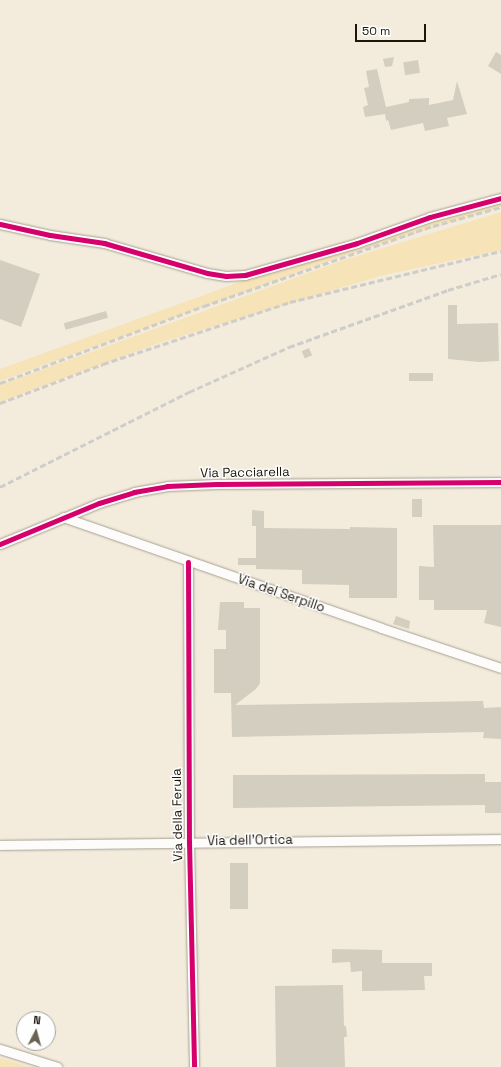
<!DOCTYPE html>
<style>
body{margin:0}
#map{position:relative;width:501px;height:1067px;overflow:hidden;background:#f3ecdc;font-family:"Space Grotesk",sans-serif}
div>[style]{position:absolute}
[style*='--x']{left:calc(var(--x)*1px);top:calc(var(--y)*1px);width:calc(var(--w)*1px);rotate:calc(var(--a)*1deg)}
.green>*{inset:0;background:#f6e3b7}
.building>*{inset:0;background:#d4cec0;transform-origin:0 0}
.roads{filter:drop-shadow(0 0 1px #a7a194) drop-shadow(0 0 1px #a7a194)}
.minor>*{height:9px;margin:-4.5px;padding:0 4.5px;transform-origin:4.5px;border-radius:4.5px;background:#fdfcfa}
.rail>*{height:3px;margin-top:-1.5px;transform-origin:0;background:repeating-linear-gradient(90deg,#cfcdc9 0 6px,transparent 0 9px)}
.cycleway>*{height:5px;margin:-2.5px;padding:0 2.5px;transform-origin:2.5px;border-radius:2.5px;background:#d6006c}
span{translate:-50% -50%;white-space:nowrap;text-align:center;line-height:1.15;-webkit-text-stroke:3px #fefefe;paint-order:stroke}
.street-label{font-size:13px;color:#1d170a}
.north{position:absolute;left:16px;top:1011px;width:40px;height:40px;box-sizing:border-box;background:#fefefe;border:1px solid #a4a29c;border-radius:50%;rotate:6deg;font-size:11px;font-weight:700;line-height:16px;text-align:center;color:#1d170a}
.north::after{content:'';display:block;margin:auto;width:14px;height:18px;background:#686254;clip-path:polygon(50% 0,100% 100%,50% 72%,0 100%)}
.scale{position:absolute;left:355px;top:24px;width:71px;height:18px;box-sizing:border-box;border:2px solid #1d170a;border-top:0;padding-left:5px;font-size:12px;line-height:14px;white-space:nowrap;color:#1d170a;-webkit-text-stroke:3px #fefefe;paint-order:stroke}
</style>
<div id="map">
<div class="green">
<i style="clip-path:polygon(501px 193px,501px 207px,343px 256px,0 381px,0 369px,416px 218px)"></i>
<i style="clip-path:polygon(501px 212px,501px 250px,380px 276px,162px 342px,0 402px,0 385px,344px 260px)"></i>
<i style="clip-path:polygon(0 1058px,29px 1067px,0 1067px)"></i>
</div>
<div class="building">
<i style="clip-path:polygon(496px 52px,501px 55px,501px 74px,488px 66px)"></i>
<i style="clip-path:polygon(394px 57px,392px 66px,385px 67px,383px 59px)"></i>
<i style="left:418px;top:60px;width:13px;height:15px;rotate:81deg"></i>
<i style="clip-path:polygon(377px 69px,386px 107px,409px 102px,409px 99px,429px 98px,429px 105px,453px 100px,457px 81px,467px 114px,447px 118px,449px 126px,425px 131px,423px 123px,391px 130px,388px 120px,386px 121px,385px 114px,365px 117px,363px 107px,368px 105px,364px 88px,369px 87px,366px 71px)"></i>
<i style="clip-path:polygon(0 260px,40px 274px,21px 327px,0 319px)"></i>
<i style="clip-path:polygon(448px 305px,457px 305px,457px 324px,498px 323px,499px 361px,479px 362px,448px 359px)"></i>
<i style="left:106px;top:311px;width:7px;height:44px;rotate:74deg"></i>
<i style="left:309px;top:348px;width:8px;height:8px;rotate:67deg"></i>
<i style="left:433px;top:373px;width:8px;height:24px;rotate:90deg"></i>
<i style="left:412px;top:499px;width:10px;height:18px"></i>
<i style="clip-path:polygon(252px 510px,264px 511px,264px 528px,350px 529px,350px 527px,397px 528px,397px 598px,349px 598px,349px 585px,302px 584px,302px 570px,256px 569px,256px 565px,238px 565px,238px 558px,256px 558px,256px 526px,252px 526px)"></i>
<i style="clip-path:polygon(433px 525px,501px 525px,501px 627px,484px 623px,487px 610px,434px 610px,434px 600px,419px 600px,419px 566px,434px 567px)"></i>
<i style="clip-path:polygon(220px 602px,244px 602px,244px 608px,260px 608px,260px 683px,256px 689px,235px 705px,483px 701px,484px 708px,501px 707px,501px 739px,483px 738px,484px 732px,232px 737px,231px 693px,214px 693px,214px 649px,226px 649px,226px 630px,218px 630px)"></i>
<i style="clip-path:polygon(396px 616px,410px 621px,409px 629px,393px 624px)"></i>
<i style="clip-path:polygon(485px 774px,485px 782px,501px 782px,501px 813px,485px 813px,485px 805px,233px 808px,233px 775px)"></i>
<i style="left:230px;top:863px;width:18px;height:46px"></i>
<i style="clip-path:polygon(332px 949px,382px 950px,382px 963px,432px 963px,432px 976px,424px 976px,425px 990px,362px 991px,362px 971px,351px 972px,350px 962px,332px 963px)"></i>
<i style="clip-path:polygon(343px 985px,344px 1026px,346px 1026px,347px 1037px,344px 1037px,345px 1067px,276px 1067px,275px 986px)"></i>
</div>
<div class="roads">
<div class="minor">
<i style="--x:0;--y:224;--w:51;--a:12.4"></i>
<i style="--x:50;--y:235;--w:55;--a:8.4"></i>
<i style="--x:104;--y:243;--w:107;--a:16.2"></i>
<i style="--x:207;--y:273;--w:19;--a:9"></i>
<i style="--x:226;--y:276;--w:19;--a:-3"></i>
<i style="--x:245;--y:275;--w:116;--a:-15.9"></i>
<i style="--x:357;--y:243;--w:77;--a:-19.6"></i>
<i style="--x:430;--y:217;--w:73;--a:-15"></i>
<i style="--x:63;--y:517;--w:337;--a:19.2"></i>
<i style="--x:381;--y:628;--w:126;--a:18.4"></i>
<i style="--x:0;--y:544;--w:107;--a:-22.5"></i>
<i style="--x:99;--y:503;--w:37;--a:-17"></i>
<i style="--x:134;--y:492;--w:34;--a:-10"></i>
<i style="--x:167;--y:486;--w:49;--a:-2.3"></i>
<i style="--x:216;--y:484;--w:285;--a:-0.4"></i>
<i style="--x:188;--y:562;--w:280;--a:89.8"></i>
<i style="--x:189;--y:842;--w:225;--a:88.7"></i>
<i style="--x:0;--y:845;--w:501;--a:-0.69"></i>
<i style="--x:0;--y:1049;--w:60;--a:17.5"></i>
</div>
</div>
<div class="rail">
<i style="--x:0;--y:383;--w:218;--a:-20.7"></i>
<i style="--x:204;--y:306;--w:243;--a:-19.3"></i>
<i style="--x:433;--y:226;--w:71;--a:-15.6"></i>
<i style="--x:0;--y:403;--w:110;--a:-20.7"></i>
<i style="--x:103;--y:364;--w:197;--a:-18.3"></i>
<i style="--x:290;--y:302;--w:217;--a:-13.6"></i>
<i style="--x:0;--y:487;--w:212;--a:-26.7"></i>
<i style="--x:189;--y:392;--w:110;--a:-24.2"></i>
<i style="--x:289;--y:347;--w:169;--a:-19.7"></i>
<i style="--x:448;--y:290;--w:55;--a:-16.8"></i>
</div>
<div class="cycleway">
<i style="--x:0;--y:224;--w:51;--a:12.4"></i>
<i style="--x:50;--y:235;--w:55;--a:8.4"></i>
<i style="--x:104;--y:243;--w:107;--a:16.2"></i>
<i style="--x:207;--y:273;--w:19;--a:9"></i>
<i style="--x:226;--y:276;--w:19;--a:-3"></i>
<i style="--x:245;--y:275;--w:116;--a:-15.9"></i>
<i style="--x:357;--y:243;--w:77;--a:-19.6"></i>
<i style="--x:430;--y:217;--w:73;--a:-15"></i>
<i style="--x:0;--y:544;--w:107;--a:-22.5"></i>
<i style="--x:99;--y:503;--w:37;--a:-17"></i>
<i style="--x:134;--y:492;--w:34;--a:-10"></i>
<i style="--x:167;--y:486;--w:49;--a:-2.3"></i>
<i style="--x:216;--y:484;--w:285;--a:-0.4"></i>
<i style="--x:188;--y:562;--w:280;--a:89.8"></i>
<i style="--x:189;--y:842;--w:225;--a:88.7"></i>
</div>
<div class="street-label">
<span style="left:245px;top:473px;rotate:-1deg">Via Pacciarella</span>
<span style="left:281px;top:594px;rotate:19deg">Via del Serpillo</span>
<span style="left:178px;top:815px;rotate:-91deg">Via della Ferula</span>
<span style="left:250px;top:841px;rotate:-1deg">Via dell'Ortica</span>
</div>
<div class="north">N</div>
<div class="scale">50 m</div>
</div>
